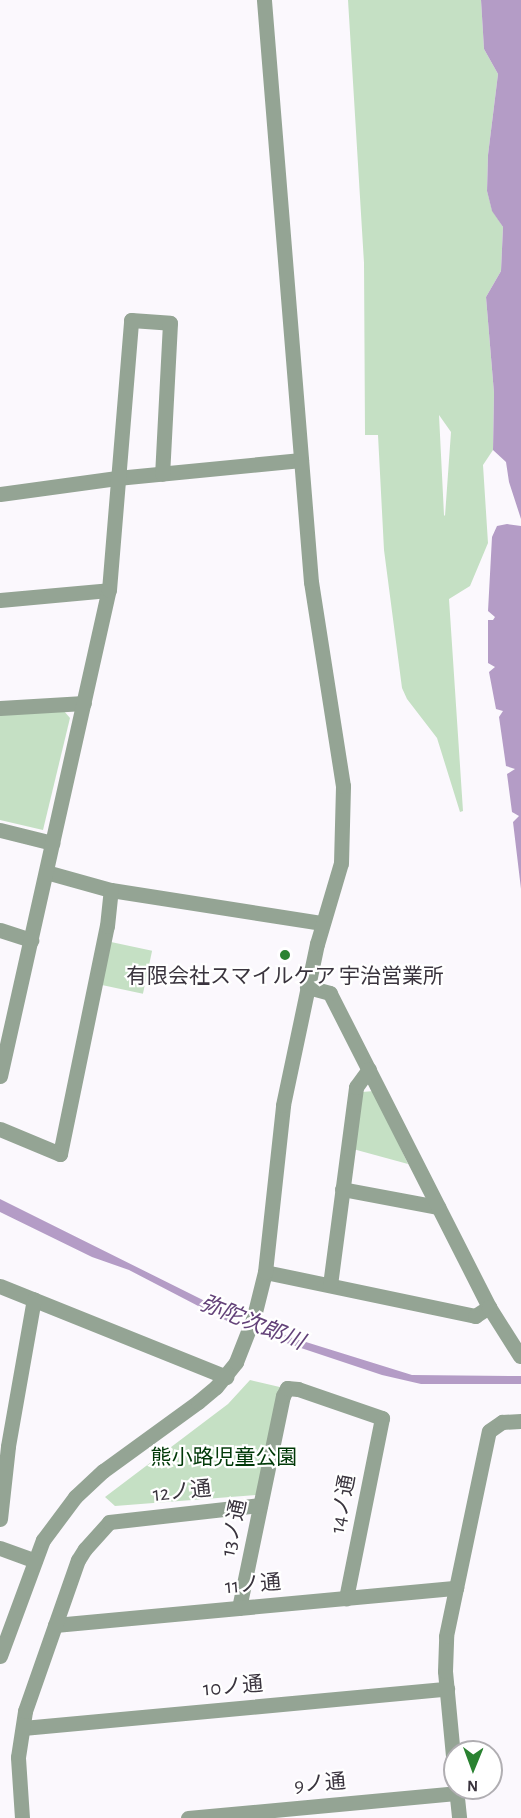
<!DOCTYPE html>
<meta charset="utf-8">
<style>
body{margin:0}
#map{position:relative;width:521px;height:1818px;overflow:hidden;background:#fbf8fd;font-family:"Alegreya Sans","Noto Sans JP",sans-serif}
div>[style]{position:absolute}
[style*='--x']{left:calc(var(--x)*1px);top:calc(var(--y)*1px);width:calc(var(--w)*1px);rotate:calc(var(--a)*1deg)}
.green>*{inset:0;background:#c5e0c4;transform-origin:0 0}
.water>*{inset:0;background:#b49cc6}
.pier>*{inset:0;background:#fbf8fd;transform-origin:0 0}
.minor>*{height:15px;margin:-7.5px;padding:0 7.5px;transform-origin:7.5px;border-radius:7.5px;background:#94a494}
.tertiary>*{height:15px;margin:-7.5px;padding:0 7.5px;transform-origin:7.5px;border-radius:7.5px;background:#94a494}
.dots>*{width:16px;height:16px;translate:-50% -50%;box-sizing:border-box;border:3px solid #fff;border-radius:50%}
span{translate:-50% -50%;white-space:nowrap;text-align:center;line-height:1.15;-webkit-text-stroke:4.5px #fff;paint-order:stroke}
.poi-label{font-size:21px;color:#3a343e}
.park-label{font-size:21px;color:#013908}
.street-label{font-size:21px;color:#3a343e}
.water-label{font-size:22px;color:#634279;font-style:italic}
.north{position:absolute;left:443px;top:1740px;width:60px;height:60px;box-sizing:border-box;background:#fff;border:2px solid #b0aeb2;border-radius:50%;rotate:181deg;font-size:16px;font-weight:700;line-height:24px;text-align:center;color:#3a343e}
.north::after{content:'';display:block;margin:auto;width:21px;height:27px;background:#2a8231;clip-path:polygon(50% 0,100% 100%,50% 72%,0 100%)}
</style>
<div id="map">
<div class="green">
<i style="clip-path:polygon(evenodd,348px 0,481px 0,484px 49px,498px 74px,488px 155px,487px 191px,492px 210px,503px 227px,501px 271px,486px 297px,494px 393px,493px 450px,483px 465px,488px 543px,470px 586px,449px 599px,463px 811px,460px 812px,437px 738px,407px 699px,402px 688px,384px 550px,378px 435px,365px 435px,364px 263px,348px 0,439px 415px,451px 432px,445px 516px,444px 515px,439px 415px)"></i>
<i style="clip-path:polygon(64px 711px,70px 718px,43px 830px,0 820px,0 715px)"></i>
<i style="left:111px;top:942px;width:42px;height:44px;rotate:12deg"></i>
<i style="clip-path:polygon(374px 1091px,408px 1164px,353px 1149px,362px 1092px)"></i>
<i style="clip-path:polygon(250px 1380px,284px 1388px,256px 1495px,115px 1506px,105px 1497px,228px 1404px)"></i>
</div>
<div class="water">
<i style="clip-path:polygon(481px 0,521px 0,521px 519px,509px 482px,506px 462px,493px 450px,494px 393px,486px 297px,501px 271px,503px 227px,492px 211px,487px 191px,488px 155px,498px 74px,484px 49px)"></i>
<i style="clip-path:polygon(507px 524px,521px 526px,521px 889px,513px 822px,519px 816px,512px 812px,507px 774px,515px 769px,506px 766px,499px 717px,503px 711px,496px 709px,489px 672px,495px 667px,488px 663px,488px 620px,493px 620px,495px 617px,488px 611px,492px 537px,497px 526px)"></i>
<i style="clip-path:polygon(0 1199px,223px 1310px,293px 1338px,412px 1375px,521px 1376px,521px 1384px,421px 1384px,382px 1375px,289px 1344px,229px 1322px,129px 1270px,92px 1257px,0 1212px)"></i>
</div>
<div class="pier">
<i style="left:237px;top:1312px;width:33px;height:16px;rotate:20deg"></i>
</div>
<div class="minor">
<i style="--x:0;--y:494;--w:118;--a:-7.8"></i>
<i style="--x:117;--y:478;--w:185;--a:-5.6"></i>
<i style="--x:0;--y:600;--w:109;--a:-5.2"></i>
<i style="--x:0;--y:708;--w:84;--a:-3.4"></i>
<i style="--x:0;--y:830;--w:54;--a:14"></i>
<i style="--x:46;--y:872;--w:67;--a:15.5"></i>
<i style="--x:111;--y:890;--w:214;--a:8.9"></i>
<i style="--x:0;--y:930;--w:33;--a:18"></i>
<i style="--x:0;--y:1076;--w:498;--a:-77.4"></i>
<i style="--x:109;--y:590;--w:271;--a:-85.3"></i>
<i style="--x:131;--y:320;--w:39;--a:4"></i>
<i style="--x:170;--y:323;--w:151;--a:93"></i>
<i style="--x:0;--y:1129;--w:65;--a:22.6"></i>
<i style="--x:60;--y:1154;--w:233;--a:-78.4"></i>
<i style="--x:107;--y:926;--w:36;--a:-84"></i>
<i style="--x:342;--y:1189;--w:98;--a:10.6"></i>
<i style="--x:265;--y:1272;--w:215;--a:11.8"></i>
<i style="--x:475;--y:1316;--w:17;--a:-33"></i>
<i style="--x:489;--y:1307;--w:352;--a:-116.9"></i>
<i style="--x:330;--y:993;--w:24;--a:-165"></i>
<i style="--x:330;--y:1285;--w:200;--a:-82.5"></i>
<i style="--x:356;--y:1087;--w:22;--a:-54"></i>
<i style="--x:0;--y:1286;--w:244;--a:21.9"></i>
<i style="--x:489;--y:1307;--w:58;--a:57.7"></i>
<i style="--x:0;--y:1519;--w:73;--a:-83.7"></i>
<i style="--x:8;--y:1446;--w:149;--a:-80"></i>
<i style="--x:0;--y:1548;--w:37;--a:20"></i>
<i style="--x:239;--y:1608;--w:217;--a:-78.3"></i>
<i style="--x:283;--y:1396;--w:9;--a:-63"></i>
<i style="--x:287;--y:1388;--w:11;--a:5"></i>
<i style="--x:298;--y:1389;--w:89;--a:19"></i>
<i style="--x:382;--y:1418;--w:184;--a:101.3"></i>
<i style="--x:55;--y:1625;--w:403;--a:-5.3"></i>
<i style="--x:23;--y:1728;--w:426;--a:-5.3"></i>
<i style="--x:22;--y:1818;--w:61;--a:-93.8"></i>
<i style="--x:18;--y:1757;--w:47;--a:-81.3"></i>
<i style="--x:25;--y:1711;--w:160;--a:-70.7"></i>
<i style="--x:78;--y:1560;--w:13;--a:-58"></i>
<i style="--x:85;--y:1549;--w:36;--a:-48"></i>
<i style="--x:109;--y:1522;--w:152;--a:-6.4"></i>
<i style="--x:188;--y:1818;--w:269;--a:-5.3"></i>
</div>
<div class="tertiary">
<i style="--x:0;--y:1656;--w:124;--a:-69.7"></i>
<i style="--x:43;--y:1540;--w:54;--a:-53.3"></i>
<i style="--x:75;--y:1497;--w:38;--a:-43"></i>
<i style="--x:103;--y:1471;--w:117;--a:-36"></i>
<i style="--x:198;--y:1402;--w:23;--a:-40"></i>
<i style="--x:216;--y:1387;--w:32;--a:-51"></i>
<i style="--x:236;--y:1362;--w:49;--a:-68.6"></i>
<i style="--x:254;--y:1316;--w:45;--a:-76"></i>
<i style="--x:265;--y:1272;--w:168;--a:-83.8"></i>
<i style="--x:283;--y:1105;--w:165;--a:-78.1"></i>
<i style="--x:317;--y:944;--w:84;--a:-73.5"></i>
<i style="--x:341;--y:863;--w:77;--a:-88.5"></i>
<i style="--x:343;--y:786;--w:206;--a:-98.9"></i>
<i style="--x:311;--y:582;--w:584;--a:-94.62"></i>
<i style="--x:455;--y:1777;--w:106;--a:-95.4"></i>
<i style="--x:445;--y:1671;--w:35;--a:-88"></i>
<i style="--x:446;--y:1636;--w:209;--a:-78.2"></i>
<i style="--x:489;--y:1431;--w:16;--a:-35"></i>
<i style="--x:502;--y:1422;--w:19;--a:-3"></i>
<i style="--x:456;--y:1788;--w:30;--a:84"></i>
</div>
<div class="dots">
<i style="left:285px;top:955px;background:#2a8231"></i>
</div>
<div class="poi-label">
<span style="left:285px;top:977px">有限会社スマイルケア 宇治営業所</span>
</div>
<div class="park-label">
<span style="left:224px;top:1458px">熊小路児童公園</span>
</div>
<div class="street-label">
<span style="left:182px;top:1492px;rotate:-6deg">12ノ通</span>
<span style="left:343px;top:1504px;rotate:-79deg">14ノ通</span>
<span style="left:234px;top:1528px;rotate:-78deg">13ノ通</span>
<span style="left:253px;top:1585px;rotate:-5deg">11ノ通</span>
<span style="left:233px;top:1687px;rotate:-5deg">10ノ通</span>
<span style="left:320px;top:1784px;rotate:-5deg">9ノ通</span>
</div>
<div class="water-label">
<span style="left:252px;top:1323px;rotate:22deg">弥陀次郎川</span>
</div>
<div class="north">N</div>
</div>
